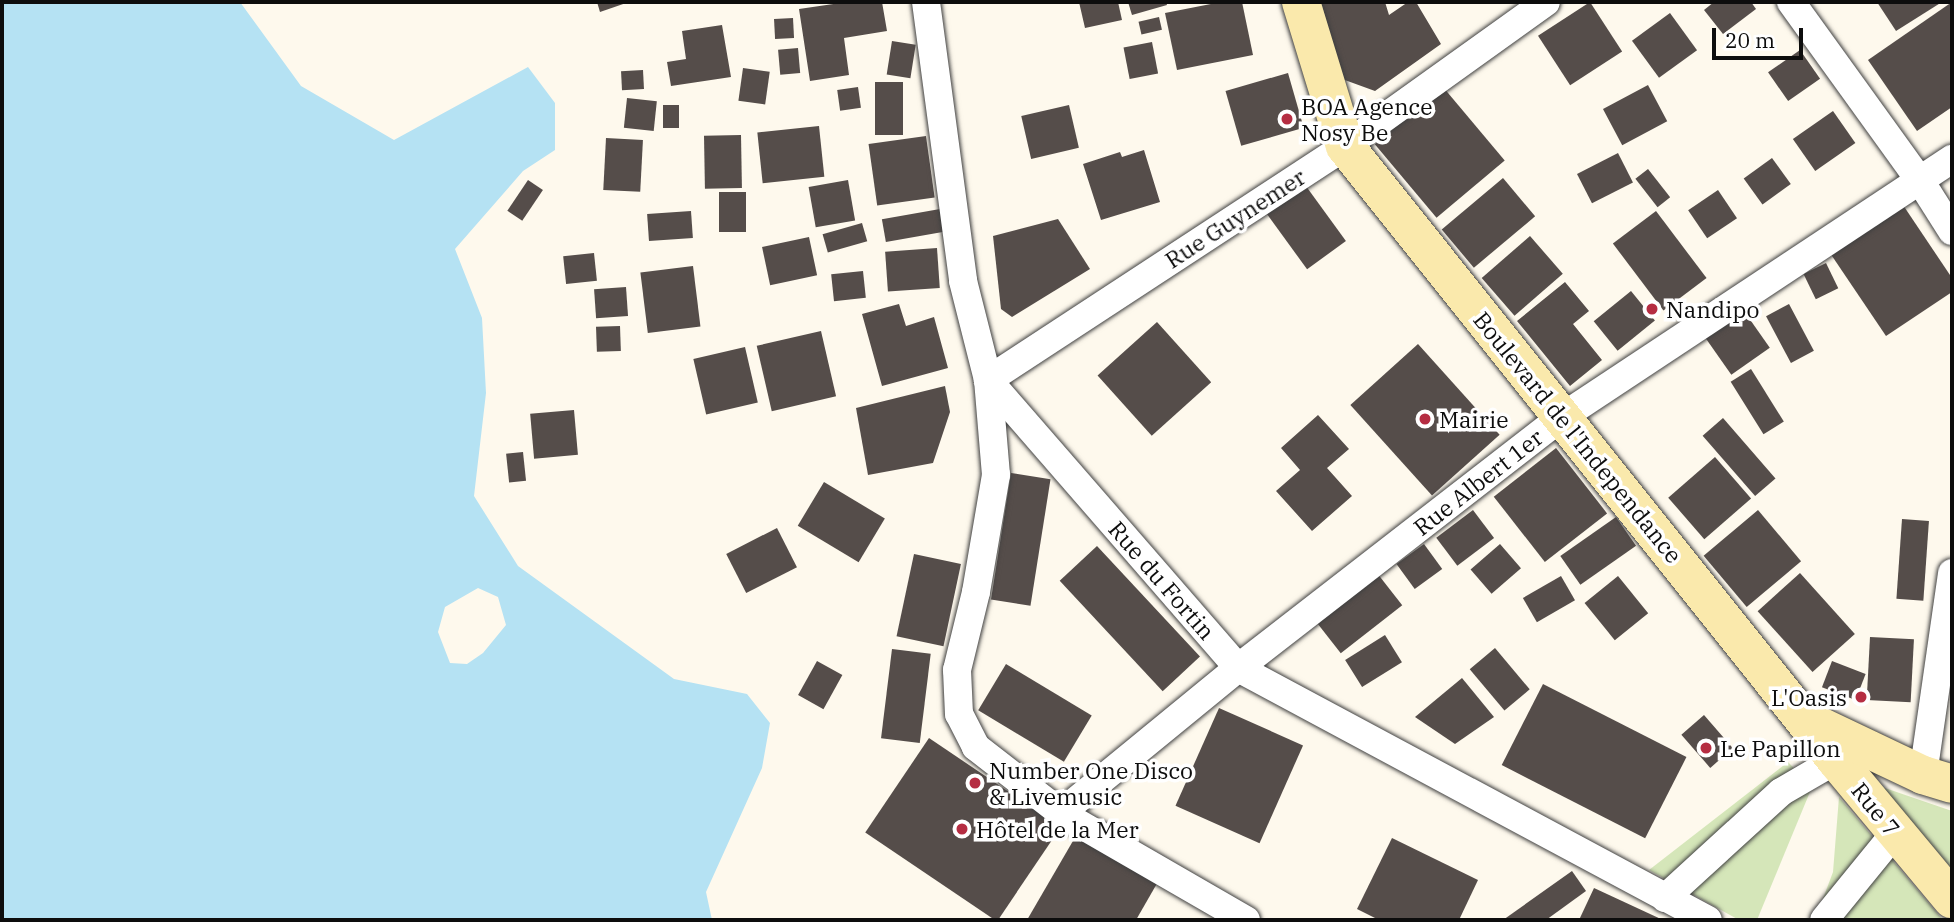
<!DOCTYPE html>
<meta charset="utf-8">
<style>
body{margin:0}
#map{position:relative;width:1954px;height:922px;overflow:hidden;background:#fef9ed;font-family:"IBM Plex Serif",serif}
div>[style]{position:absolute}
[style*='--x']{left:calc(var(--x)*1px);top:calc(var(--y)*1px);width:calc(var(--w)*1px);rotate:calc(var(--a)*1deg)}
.green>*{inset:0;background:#d5e6b9}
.water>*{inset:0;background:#b5e2f3}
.building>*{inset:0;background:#554d4a;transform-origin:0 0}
.roads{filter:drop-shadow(0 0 2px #404040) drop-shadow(0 0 2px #404040)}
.minor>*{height:28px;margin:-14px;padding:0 14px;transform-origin:14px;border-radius:14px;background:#fff}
.secondary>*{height:38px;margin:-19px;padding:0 19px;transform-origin:19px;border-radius:19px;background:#fae9ac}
.dots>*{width:19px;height:19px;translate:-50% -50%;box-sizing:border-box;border:4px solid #fff;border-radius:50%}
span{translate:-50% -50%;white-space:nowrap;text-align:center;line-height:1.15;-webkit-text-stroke:7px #fff;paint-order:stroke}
.poi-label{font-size:23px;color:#0d0d0d}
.left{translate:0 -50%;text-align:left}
.right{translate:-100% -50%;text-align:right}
.street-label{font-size:23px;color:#0d0d0d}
.frame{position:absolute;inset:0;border:4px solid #0d0d0d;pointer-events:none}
.scale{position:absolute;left:1712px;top:28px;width:91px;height:32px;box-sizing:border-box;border:4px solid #0d0d0d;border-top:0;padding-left:9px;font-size:21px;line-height:24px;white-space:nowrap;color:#0d0d0d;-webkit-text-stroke:5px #fff;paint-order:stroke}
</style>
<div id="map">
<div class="green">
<i style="clip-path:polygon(1788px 762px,1812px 787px,1757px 920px,1739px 920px,1649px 870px)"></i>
<i style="clip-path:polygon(1882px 787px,1952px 811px,1952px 869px)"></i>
<i style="clip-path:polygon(1839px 797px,1943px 920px,1815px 920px,1833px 872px)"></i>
</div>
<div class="water">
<i style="clip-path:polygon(evenodd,2px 2px,240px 2px,301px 86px,394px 140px,528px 67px,555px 103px,555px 150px,523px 171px,455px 249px,482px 318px,486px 393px,474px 496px,518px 566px,674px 679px,747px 694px,770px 723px,762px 768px,706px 892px,712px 920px,2px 920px,2px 2px,478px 588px,498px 597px,506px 625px,483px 653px,467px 664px,450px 663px,438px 632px,445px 607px,478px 588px)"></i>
</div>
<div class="building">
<i style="clip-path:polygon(597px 2px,629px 2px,600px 12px)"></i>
<i style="clip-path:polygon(847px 2px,882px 2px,887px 31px,844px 38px,849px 75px,810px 81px,799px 9px)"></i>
<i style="clip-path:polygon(1079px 2px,1118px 2px,1122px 20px,1085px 28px)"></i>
<i style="clip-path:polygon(1128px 2px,1166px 2px,1167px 5px,1132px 15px)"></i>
<i style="clip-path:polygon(1221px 2px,1242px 2px,1253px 55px,1177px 70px,1165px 13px)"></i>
<i style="clip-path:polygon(1321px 2px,1385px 2px,1389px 15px,1408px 2px,1416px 2px,1441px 44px,1375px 91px,1342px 79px)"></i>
<i style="left:1590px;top:2px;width:59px;height:62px;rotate:57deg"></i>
<i style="clip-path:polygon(1714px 2px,1751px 2px,1756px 9px,1723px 34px,1704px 10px)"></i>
<i style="clip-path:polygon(1877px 2px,1942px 2px,1896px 31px)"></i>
<i style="clip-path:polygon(1952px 2px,1952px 107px,1917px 131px,1868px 60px)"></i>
<i style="left:1670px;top:13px;width:46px;height:47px;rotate:54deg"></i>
<i style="left:1159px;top:17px;width:13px;height:21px;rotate:77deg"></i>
<i style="left:793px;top:18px;width:20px;height:19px;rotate:87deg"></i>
<i style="clip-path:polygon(722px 25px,731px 77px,671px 86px,667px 62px,686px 59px,682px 31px)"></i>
<i style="left:892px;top:41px;width:24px;height:34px;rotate:9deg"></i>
<i style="left:1152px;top:42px;width:32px;height:29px;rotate:79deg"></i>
<i style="left:798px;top:48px;width:25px;height:20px;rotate:85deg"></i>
<i style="left:1800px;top:50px;width:35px;height:39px;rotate:55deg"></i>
<i style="left:743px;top:68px;width:27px;height:33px;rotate:8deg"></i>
<i style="left:643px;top:70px;width:19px;height:22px;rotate:87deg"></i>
<i style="left:1288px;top:73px;width:57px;height:65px;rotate:74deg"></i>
<i style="left:875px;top:82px;width:28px;height:53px"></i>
<i style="left:1648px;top:85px;width:41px;height:51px;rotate:62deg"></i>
<i style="left:858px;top:87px;width:21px;height:21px;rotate:82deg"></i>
<i style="left:1443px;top:87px;width:96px;height:89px;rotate:50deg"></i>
<i style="left:627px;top:98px;width:30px;height:30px;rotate:6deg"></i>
<i style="left:663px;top:105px;width:16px;height:23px"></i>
<i style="left:1069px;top:105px;width:44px;height:49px;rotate:77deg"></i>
<i style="left:1833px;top:111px;width:39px;height:49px;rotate:55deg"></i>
<i style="left:819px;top:126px;width:51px;height:62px;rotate:84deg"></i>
<i style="left:741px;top:135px;width:53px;height:37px;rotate:89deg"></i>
<i style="left:926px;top:136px;width:62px;height:58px;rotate:82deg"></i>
<i style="left:606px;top:138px;width:37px;height:52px;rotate:3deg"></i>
<i style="clip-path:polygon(1144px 150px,1160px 202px,1101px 220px,1083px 164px,1120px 152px,1122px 157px)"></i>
<i style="left:1618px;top:153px;width:33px;height:46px;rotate:63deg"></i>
<i style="left:1772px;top:158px;width:32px;height:35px;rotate:54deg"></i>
<i style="left:1648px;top:169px;width:36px;height:16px;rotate:52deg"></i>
<i style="left:1503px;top:178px;width:50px;height:80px;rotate:50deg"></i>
<i style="left:528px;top:180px;width:18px;height:37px;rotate:34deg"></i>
<i style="left:848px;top:180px;width:41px;height:40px;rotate:80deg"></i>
<i style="left:1303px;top:182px;width:73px;height:48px;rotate:54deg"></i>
<i style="left:1718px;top:190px;width:34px;height:36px;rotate:56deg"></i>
<i style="left:719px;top:192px;width:27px;height:40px"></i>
<i style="clip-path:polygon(1903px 205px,1952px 278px,1952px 292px,1886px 336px,1830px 253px)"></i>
<i style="left:940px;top:209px;width:23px;height:59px;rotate:80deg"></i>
<i style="left:691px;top:211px;width:27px;height:44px;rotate:86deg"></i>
<i style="left:1656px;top:211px;width:84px;height:54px;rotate:53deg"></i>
<i style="clip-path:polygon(1058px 219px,1090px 269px,1012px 317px,1001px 309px,993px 236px)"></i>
<i style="left:862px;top:223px;width:19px;height:41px;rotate:74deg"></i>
<i style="left:1530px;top:236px;width:50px;height:64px;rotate:49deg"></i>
<i style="left:809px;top:237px;width:39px;height:48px;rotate:78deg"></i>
<i style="left:937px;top:248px;width:40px;height:52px;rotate:86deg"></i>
<i style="left:594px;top:253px;width:28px;height:31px;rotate:84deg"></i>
<i style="left:1826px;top:263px;width:28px;height:25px;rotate:64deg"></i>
<i style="left:693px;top:266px;width:61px;height:53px;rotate:83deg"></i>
<i style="left:863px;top:271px;width:27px;height:32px;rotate:84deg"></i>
<i style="clip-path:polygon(1565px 282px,1589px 311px,1573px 324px,1602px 360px,1570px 386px,1517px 321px)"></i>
<i style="left:626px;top:287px;width:29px;height:32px;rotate:86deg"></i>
<i style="left:1631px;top:291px;width:38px;height:48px;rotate:51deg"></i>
<i style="clip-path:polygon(899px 304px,906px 326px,934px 317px,948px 368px,882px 386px,862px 314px)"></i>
<i style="left:1789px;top:304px;width:53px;height:26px;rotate:62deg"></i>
<i style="left:1744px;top:311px;width:45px;height:47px;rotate:55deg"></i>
<i style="left:1157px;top:322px;width:81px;height:80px;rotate:48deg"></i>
<i style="left:620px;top:326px;width:25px;height:24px;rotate:88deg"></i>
<i style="left:821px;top:331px;width:67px;height:66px;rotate:77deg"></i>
<i style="left:1418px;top:344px;width:122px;height:91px;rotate:48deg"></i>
<i style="left:745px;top:347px;width:57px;height:53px;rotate:77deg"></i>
<i style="left:1751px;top:369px;width:62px;height:24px;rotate:58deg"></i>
<i style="clip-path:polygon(945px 386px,950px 412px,933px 463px,868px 475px,856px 408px)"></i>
<i style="left:574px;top:410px;width:45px;height:44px;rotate:85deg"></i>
<i style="clip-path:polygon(1318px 415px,1349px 449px,1327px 468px,1352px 496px,1312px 531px,1276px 491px,1300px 470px,1281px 448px)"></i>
<i style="left:1723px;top:418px;width:80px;height:27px;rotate:49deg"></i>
<i style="left:1556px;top:448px;width:83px;height:79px;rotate:52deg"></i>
<i style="left:523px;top:452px;width:29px;height:17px;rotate:84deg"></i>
<i style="left:1715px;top:457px;width:55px;height:62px;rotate:49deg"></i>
<i style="left:1011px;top:473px;width:40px;height:128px;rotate:9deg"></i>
<i style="left:824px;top:482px;width:71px;height:51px;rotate:31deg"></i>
<i style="left:1473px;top:510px;width:35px;height:46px;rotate:53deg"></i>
<i style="left:1758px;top:510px;width:67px;height:71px;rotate:50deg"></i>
<i style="left:1616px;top:517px;width:35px;height:68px;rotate:55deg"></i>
<i style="left:1902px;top:519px;width:27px;height:80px;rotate:4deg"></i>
<i style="left:777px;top:528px;width:44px;height:57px;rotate:63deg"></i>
<i style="left:1424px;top:544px;width:31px;height:34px;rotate:54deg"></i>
<i style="left:1500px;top:544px;width:32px;height:39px;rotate:49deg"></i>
<i style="left:1097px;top:546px;width:151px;height:51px;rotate:47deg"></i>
<i style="left:914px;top:554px;width:48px;height:84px;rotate:12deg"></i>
<i style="left:1377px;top:573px;width:41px;height:78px;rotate:52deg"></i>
<i style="left:1800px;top:573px;width:82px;height:57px;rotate:48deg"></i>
<i style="left:1561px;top:576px;width:28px;height:44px;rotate:60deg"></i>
<i style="left:1618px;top:576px;width:48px;height:43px;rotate:51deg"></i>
<i style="left:1385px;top:635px;width:32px;height:47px;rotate:58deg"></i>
<i style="left:1870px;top:637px;width:44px;height:63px;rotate:3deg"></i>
<i style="left:1495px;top:648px;width:54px;height:33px;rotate:50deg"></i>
<i style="left:892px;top:649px;width:39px;height:90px;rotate:7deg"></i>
<i style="left:817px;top:661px;width:29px;height:39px;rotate:29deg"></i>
<i style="left:1832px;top:661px;width:36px;height:28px;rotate:21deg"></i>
<i style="left:1006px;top:664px;width:100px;height:54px;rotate:31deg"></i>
<i style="clip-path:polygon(1462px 678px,1494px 717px,1455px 744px,1415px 717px)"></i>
<i style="left:1543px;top:684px;width:161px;height:91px;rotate:27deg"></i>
<i style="left:1219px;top:708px;width:92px;height:107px;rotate:24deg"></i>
<i style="left:1704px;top:715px;width:44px;height:30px;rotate:49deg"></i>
<i style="left:929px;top:738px;width:159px;height:114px;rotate:34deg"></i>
<i style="clip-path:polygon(1077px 834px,1159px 880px,1136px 920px,1027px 920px)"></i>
<i style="clip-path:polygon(1392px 838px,1478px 880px,1459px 920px,1379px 920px,1357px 909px)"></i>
<i style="clip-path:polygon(1572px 871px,1586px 891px,1546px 920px,1503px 920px)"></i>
<i style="clip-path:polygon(1594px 888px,1663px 920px,1579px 920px)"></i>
</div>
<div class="roads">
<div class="minor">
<i style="--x:926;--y:2;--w:281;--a:82.4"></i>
<i style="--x:963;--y:281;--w:102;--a:75.8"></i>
<i style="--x:988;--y:380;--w:381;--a:49"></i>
<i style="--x:1238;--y:668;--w:533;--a:28.2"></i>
<i style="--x:1791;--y:2;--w:222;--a:54.2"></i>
<i style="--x:1921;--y:182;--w:58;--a:57.7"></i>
<i style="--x:1923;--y:775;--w:204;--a:-81.8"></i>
<i style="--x:1061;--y:813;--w:229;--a:-39.3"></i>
<i style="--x:1238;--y:668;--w:410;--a:-37.8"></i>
<i style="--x:1562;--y:417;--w:468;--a:-33.5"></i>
<i style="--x:1665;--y:898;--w:157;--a:-42.4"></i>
<i style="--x:1781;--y:792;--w:64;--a:-30.2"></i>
<i style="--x:1246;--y:920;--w:214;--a:-150"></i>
<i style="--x:1061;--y:813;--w:108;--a:-142.2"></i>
<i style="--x:976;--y:747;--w:37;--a:-117"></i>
<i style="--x:959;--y:714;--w:44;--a:-92.6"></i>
<i style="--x:957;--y:670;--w:80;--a:-76.3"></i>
<i style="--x:976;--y:592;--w:119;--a:-80.3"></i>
<i style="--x:996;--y:475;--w:95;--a:-94.8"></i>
<i style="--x:988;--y:380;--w:427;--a:-33.2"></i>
<i style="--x:1345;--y:146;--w:247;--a:-35.6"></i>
<i style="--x:1824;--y:920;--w:112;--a:-50.8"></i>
</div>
<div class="secondary">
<i style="--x:1301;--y:2;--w:151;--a:73"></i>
<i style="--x:1345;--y:146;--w:786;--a:51.35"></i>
<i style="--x:1836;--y:760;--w:181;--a:50.2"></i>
<i style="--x:1807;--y:720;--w:128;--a:25.4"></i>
<i style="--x:1923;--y:775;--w:30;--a:17"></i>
</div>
</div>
<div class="dots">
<i style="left:1287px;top:119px;background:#b52d42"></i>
<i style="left:1652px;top:309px;background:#b52d42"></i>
<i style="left:1425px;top:419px;background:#b52d42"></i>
<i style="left:1861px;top:697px;background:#b52d42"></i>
<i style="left:1706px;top:748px;background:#b52d42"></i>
<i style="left:975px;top:783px;background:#b52d42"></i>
<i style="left:962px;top:829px;background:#b52d42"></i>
</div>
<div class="poi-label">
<span class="left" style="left:1301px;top:119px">BOA Agence<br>Nosy Be</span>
<span class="left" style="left:1666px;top:309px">Nandipo</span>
<span class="left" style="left:1439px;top:419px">Mairie</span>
<span class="right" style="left:1847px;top:697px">L'Oasis</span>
<span class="left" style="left:1720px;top:748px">Le Papillon</span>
<span class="left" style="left:989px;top:783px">Number One Disco<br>&amp; Livemusic</span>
<span class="left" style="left:976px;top:829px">Hôtel de la Mer</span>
</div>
<div class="street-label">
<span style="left:1235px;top:218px;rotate:-33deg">Rue Guynemer</span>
<span style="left:1578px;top:437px;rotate:51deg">Boulevard de l'Independance</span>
<span style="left:1478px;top:482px;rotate:-38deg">Rue Albert 1er</span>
<span style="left:1162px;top:580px;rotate:49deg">Rue du Fortin</span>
<span style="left:1876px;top:809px;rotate:51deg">Rue 7</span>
</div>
<div class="frame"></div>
<div class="scale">20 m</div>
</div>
